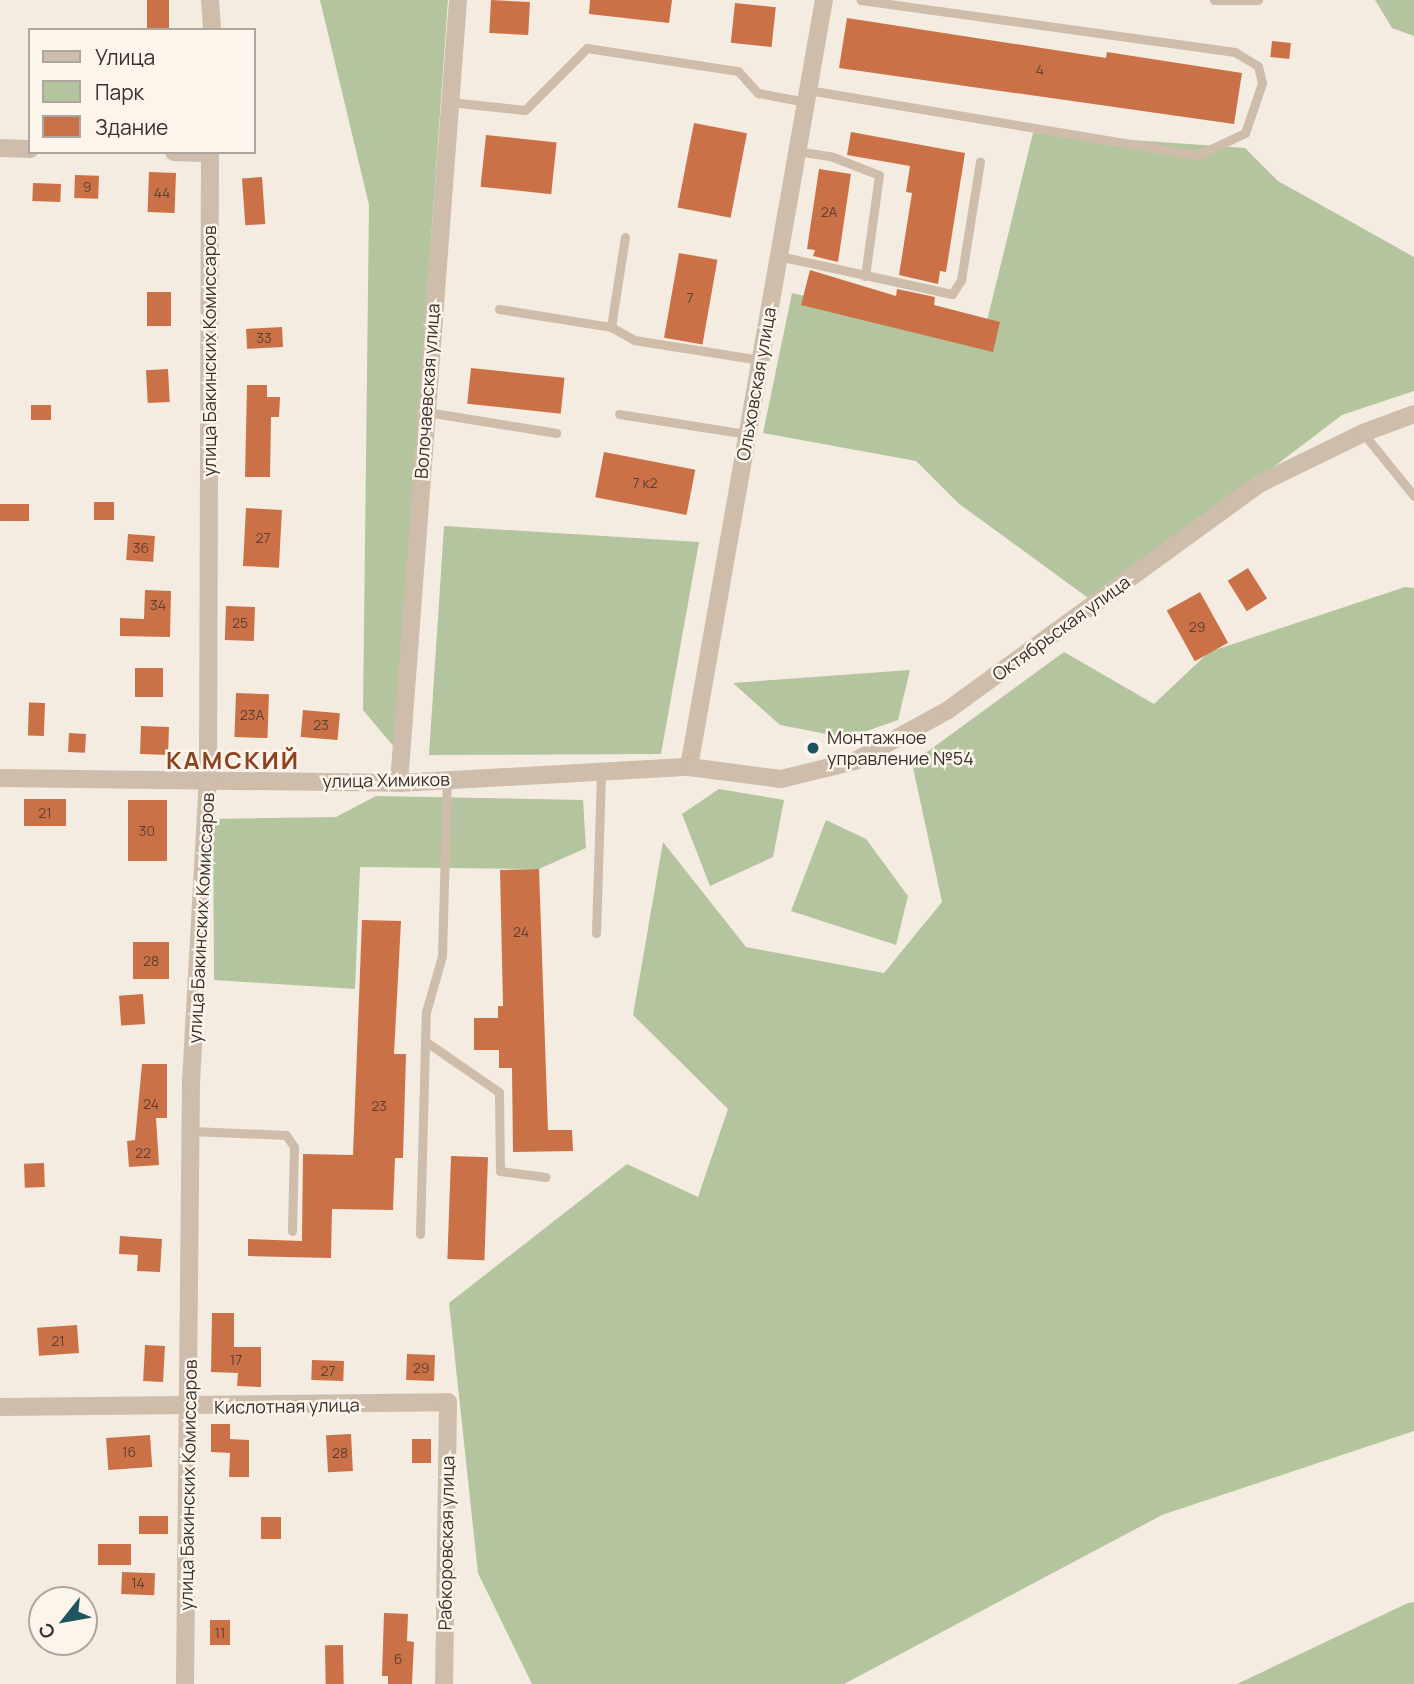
<!DOCTYPE html>
<meta charset="utf-8">
<style>
body{margin:0}
#map{position:relative;width:1414px;height:1684px;overflow:hidden;background:#f4ece0;font-family:Manrope,sans-serif}
div>[style]{position:absolute}
[style*='--x']{left:calc(var(--x)*1px);top:calc(var(--y)*1px);width:calc(var(--w)*1px);rotate:calc(var(--a)*1deg)}
.green>*{inset:0;background:#b4c49e}
.building>*{inset:0;background:#ca7148;transform-origin:0 0}
.lane>*{height:9px;margin:-4.5px;padding:0 4.5px;transform-origin:4.5px;border-radius:4.5px;background:#cdbdaa}
.street>*{height:18px;margin:-9px;padding:0 9px;transform-origin:9px;border-radius:9px;background:#cdbdaa}
.dots>*{width:19px;height:19px;translate:-50% -50%;box-sizing:border-box;border:4px solid #fbf5ec;border-radius:50%}
span{translate:-50% -50%;white-space:nowrap;text-align:center;line-height:1.15;-webkit-text-stroke:5px #fbf5ec;paint-order:stroke}
.number-label{font-size:14px;color:#5e4032}
.number-label span{-webkit-text-stroke-width:0}
.street-label{font-size:18px;color:#3a302a}
.poi-label{font-size:18px;color:#3a302a}
.left{translate:0 -50%;text-align:left}
.district-label{font-size:24px;color:#8d4220;font-weight:700;letter-spacing:2px}
.legend{position:absolute;left:28px;top:28px;width:228px;height:126px;box-sizing:border-box;background:#fbf5ec;border:2px solid #aea69e;margin:0;padding:9px 12px;list-style:none;font-size:21px;color:#3a302a}
.legend li{display:flex;align-items:center;gap:14px;height:35px}
.legend b{width:35px;border:2px solid #aea69e}
.north{position:absolute;left:28px;top:1586px;width:70px;height:70px;box-sizing:border-box;background:#fbf5ec;border:2px solid #aea69e;border-radius:50%;rotate:239deg;font-size:19px;font-weight:700;line-height:28px;text-align:center;color:#3a302a}
.north::after{content:'';display:block;margin:auto;width:24px;height:32px;background:#1e555e;clip-path:polygon(50% 0,100% 100%,50% 72%,0 100%)}
</style>
<div id="map">
<div class="green">
<i style="clip-path:polygon(320px 0,448px 0,395px 748px,363px 710px,369px 205px)"></i>
<i style="clip-path:polygon(1375px 0,1414px 0,1414px 36px,1392px 28px)"></i>
<i style="clip-path:polygon(1033px 133px,1245px 148px,1278px 181px,1414px 257px,1414px 391px,1342px 415px,1095px 603px,958px 503px,916px 461px,763px 433px,792px 293px,983px 337px)"></i>
<i style="clip-path:polygon(444px 526px,699px 542px,661px 754px,429px 755px)"></i>
<i style="clip-path:polygon(1405px 587px,1414px 588px,1414px 1431px,1162px 1515px,844px 1684px,532px 1684px,478px 1573px,449px 1303px,627px 1164px,698px 1197px,728px 1109px,633px 1015px,663px 842px,746px 947px,884px 973px,942px 902px,912px 763px,1064px 652px,1154px 704px,1209px 652px)"></i>
<i style="clip-path:polygon(910px 670px,898px 720px,847px 738px,780px 725px,733px 683px)"></i>
<i style="clip-path:polygon(719px 789px,784px 800px,773px 857px,710px 886px,682px 814px)"></i>
<i style="clip-path:polygon(376px 796px,583px 800px,586px 848px,539px 869px,360px 867px,355px 989px,214px 980px,213px 819px,336px 817px)"></i>
<i style="clip-path:polygon(826px 820px,866px 839px,908px 896px,896px 945px,791px 911px)"></i>
<i style="clip-path:polygon(1414px 1602px,1414px 1684px,1237px 1684px,1408px 1603px)"></i>
</div>
<div class="building">
<i style="left:147px;top:0;width:22px;height:30px"></i>
<i style="left:491px;top:0;width:39px;height:33px;rotate:3deg"></i>
<i style="clip-path:polygon(590px 0,672px 0,669px 23px,589px 14px)"></i>
<i style="left:735px;top:3px;width:41px;height:40px;rotate:6deg"></i>
<i style="clip-path:polygon(847px 18px,1106px 58px,1107px 52px,1242px 73px,1234px 124px,839px 68px)"></i>
<i style="left:1272px;top:41px;width:19px;height:16px;rotate:6deg"></i>
<i style="left:694px;top:123px;width:54px;height:86px;rotate:11deg"></i>
<i style="clip-path:polygon(851px 132px,965px 153px,946px 272px,940px 271px,938px 284px,899px 275px,912px 193px,906px 192px,910px 166px,847px 155px)"></i>
<i style="left:486px;top:135px;width:71px;height:52px;rotate:6deg"></i>
<i style="clip-path:polygon(819px 169px,851px 174px,838px 262px,813px 256px,815px 250px,807px 249px)"></i>
<i style="left:149px;top:172px;width:27px;height:40px;rotate:2deg"></i>
<i style="left:75px;top:175px;width:24px;height:23px;rotate:2deg"></i>
<i style="left:262px;top:177px;width:47px;height:20px;rotate:86deg"></i>
<i style="left:33px;top:183px;width:28px;height:18px;rotate:2deg"></i>
<i style="left:679px;top:253px;width:39px;height:86px;rotate:10deg"></i>
<i style="clip-path:polygon(810px 270px,896px 296px,897px 289px,935px 297px,934px 305px,1000px 322px,993px 352px,801px 305px)"></i>
<i style="left:147px;top:292px;width:24px;height:34px"></i>
<i style="left:282px;top:327px;width:20px;height:36px;rotate:87deg"></i>
<i style="left:471px;top:368px;width:94px;height:36px;rotate:6deg"></i>
<i style="left:168px;top:369px;width:33px;height:22px;rotate:87deg"></i>
<i style="clip-path:polygon(247px 385px,267px 385px,267px 397px,280px 397px,279px 417px,271px 417px,270px 477px,245px 477px)"></i>
<i style="left:31px;top:405px;width:20px;height:15px"></i>
<i style="left:604px;top:452px;width:93px;height:46px;rotate:11deg"></i>
<i style="left:94px;top:502px;width:20px;height:18px"></i>
<i style="left:0;top:504px;width:29px;height:17px"></i>
<i style="left:246px;top:508px;width:36px;height:58px;rotate:3deg"></i>
<i style="left:128px;top:534px;width:27px;height:26px;rotate:4deg"></i>
<i style="left:1248px;top:568px;width:36px;height:24px;rotate:58deg"></i>
<i style="clip-path:polygon(145px 590px,171px 591px,170px 637px,120px 636px,120px 618px,144px 619px)"></i>
<i style="left:1200px;top:592px;width:58px;height:38px;rotate:61deg"></i>
<i style="left:226px;top:606px;width:29px;height:34px;rotate:2deg"></i>
<i style="left:135px;top:668px;width:28px;height:29px"></i>
<i style="left:236px;top:693px;width:33px;height:44px;rotate:2deg"></i>
<i style="left:45px;top:703px;width:33px;height:16px;rotate:92deg"></i>
<i style="left:303px;top:710px;width:37px;height:27px;rotate:5deg"></i>
<i style="left:141px;top:726px;width:28px;height:28px;rotate:2deg"></i>
<i style="left:69px;top:733px;width:17px;height:19px;rotate:3deg"></i>
<i style="left:66px;top:799px;width:27px;height:42px;rotate:90deg"></i>
<i style="left:128px;top:800px;width:39px;height:61px"></i>
<i style="clip-path:polygon(539px 869px,548px 1130px,572px 1130px,573px 1151px,513px 1152px,512px 1068px,499px 1068px,499px 1050px,474px 1050px,474px 1018px,498px 1018px,498px 1006px,503px 1006px,500px 870px)"></i>
<i style="clip-path:polygon(362px 920px,401px 921px,394px 1054px,406px 1054px,403px 1158px,395px 1158px,393px 1210px,332px 1209px,331px 1258px,248px 1256px,248px 1239px,302px 1241px,303px 1154px,353px 1155px)"></i>
<i style="left:133px;top:942px;width:36px;height:37px"></i>
<i style="left:143px;top:994px;width:30px;height:24px;rotate:86deg"></i>
<i style="clip-path:polygon(142px 1064px,167px 1064px,167px 1118px,156px 1118px,159px 1165px,129px 1167px,127px 1141px,135px 1140px)"></i>
<i style="left:451px;top:1156px;width:37px;height:103px;rotate:2deg"></i>
<i style="left:44px;top:1163px;width:24px;height:20px;rotate:88deg"></i>
<i style="clip-path:polygon(120px 1236px,162px 1239px,160px 1272px,137px 1271px,138px 1255px,119px 1254px)"></i>
<i style="clip-path:polygon(212px 1313px,234px 1313px,234px 1347px,261px 1347px,261px 1387px,237px 1386px,238px 1373px,211px 1372px)"></i>
<i style="left:77px;top:1325px;width:28px;height:40px;rotate:86deg"></i>
<i style="left:145px;top:1345px;width:20px;height:36px;rotate:3deg"></i>
<i style="left:407px;top:1354px;width:28px;height:26px;rotate:2deg"></i>
<i style="left:312px;top:1360px;width:32px;height:20px;rotate:2deg"></i>
<i style="clip-path:polygon(211px 1424px,230px 1424px,230px 1439px,249px 1440px,249px 1477px,229px 1477px,230px 1453px,211px 1452px)"></i>
<i style="left:351px;top:1434px;width:37px;height:25px;rotate:87deg"></i>
<i style="left:150px;top:1435px;width:32px;height:44px;rotate:86deg"></i>
<i style="left:412px;top:1439px;width:19px;height:24px"></i>
<i style="left:139px;top:1516px;width:29px;height:18px"></i>
<i style="left:281px;top:1517px;width:22px;height:20px;rotate:90deg"></i>
<i style="left:131px;top:1544px;width:21px;height:33px;rotate:90deg"></i>
<i style="left:122px;top:1572px;width:33px;height:22px;rotate:2deg"></i>
<i style="clip-path:polygon(384px 1613px,408px 1614px,407px 1641px,414px 1642px,412px 1684px,388px 1684px,388px 1676px,382px 1676px)"></i>
<i style="left:210px;top:1620px;width:20px;height:25px"></i>
<i style="left:343px;top:1645px;width:39px;height:18px;rotate:89deg"></i>
</div>
<div class="lane">
<i style="--x:1214;--y:0;--w:44;--a:0"></i>
<i style="--x:808;--y:90;--w:395;--a:9.5"></i>
<i style="--x:1198;--y:155;--w:52;--a:-25.1"></i>
<i style="--x:1245;--y:133;--w:53;--a:-71.2"></i>
<i style="--x:1262;--y:83;--w:17;--a:-103"></i>
<i style="--x:1258;--y:66;--w:27;--a:-149"></i>
<i style="--x:1235;--y:52;--w:378;--a:-172.1"></i>
<i style="--x:450;--y:102;--w:75;--a:6.1"></i>
<i style="--x:525;--y:110;--w:88;--a:-45"></i>
<i style="--x:587;--y:48;--w:153;--a:8.7"></i>
<i style="--x:738;--y:71;--w:30;--a:48"></i>
<i style="--x:758;--y:93;--w:49;--a:10.6"></i>
<i style="--x:797;--y:151;--w:36;--a:9"></i>
<i style="--x:833;--y:157;--w:49;--a:21.4"></i>
<i style="--x:879;--y:175;--w:102;--a:97.9"></i>
<i style="--x:779;--y:256;--w:177;--a:12.4"></i>
<i style="--x:952;--y:294;--w:17;--a:-57"></i>
<i style="--x:961;--y:280;--w:120;--a:-80.9"></i>
<i style="--x:499;--y:309;--w:113;--a:9.1"></i>
<i style="--x:611;--y:327;--w:26;--a:29"></i>
<i style="--x:634;--y:340;--w:128;--a:9"></i>
<i style="--x:611;--y:327;--w:91;--a:-81.2"></i>
<i style="--x:427;--y:412;--w:131;--a:9.2"></i>
<i style="--x:619;--y:414;--w:130;--a:8.9"></i>
<i style="--x:1363;--y:433;--w:81;--a:51"></i>
<i style="--x:596;--y:933;--w:161;--a:-88.2"></i>
<i style="--x:425;--y:1041;--w:90;--a:34.6"></i>
<i style="--x:499;--y:1092;--w:79;--a:89.3"></i>
<i style="--x:500;--y:1171;--w:46;--a:7.4"></i>
<i style="--x:191;--y:1131;--w:95;--a:2.4"></i>
<i style="--x:286;--y:1135;--w:14;--a:56"></i>
<i style="--x:294;--y:1147;--w:84;--a:91.4"></i>
<i style="--x:420;--y:1234;--w:222;--a:-88.5"></i>
<i style="--x:426;--y:1012;--w:58;--a:-74.1"></i>
<i style="--x:442;--y:956;--w:176;--a:-88.4"></i>
</div>
<div class="street">
<i style="--x:210;--y:0;--w:30;--a:86"></i>
<i style="--x:0;--y:148;--w:30;--a:2"></i>
<i style="--x:174;--y:152;--w:36;--a:2"></i>
<i style="--x:689;--y:767;--w:779;--a:-80.02"></i>
<i style="--x:0;--y:778;--w:399;--a:0.7"></i>
<i style="--x:399;--y:783;--w:290;--a:-3.2"></i>
<i style="--x:689;--y:767;--w:93;--a:7.4"></i>
<i style="--x:781;--y:779;--w:76;--a:-13.7"></i>
<i style="--x:855;--y:761;--w:106;--a:-28.7"></i>
<i style="--x:948;--y:710;--w:387;--a:-36"></i>
<i style="--x:1261;--y:483;--w:114;--a:-26.1"></i>
<i style="--x:1363;--y:433;--w:54;--a:-20.4"></i>
<i style="--x:399;--y:783;--w:785;--a:-85.69"></i>
<i style="--x:0;--y:1407;--w:448;--a:-0.6"></i>
<i style="--x:448;--y:1402;--w:282;--a:90.8"></i>
<i style="--x:185;--y:1684;--w:602;--a:-89.43"></i>
<i style="--x:191;--y:1082;--w:302;--a:-86.8"></i>
<i style="--x:208;--y:780;--w:628;--a:-89.82"></i>
</div>
<div class="dots">
<i style="left:813px;top:748px;background:#1e555e"></i>
</div>
<div class="number-label">
<span style="left:1040px;top:70px">4</span>
<span style="left:87px;top:187px">9</span>
<span style="left:162px;top:193px">44</span>
<span style="left:829px;top:212px">2А</span>
<span style="left:690px;top:298px">7</span>
<span style="left:264px;top:338px">33</span>
<span style="left:645px;top:483px">7 к2</span>
<span style="left:263px;top:538px">27</span>
<span style="left:141px;top:548px">36</span>
<span style="left:158px;top:605px">34</span>
<span style="left:240px;top:623px">25</span>
<span style="left:1197px;top:627px">29</span>
<span style="left:252px;top:715px">23А</span>
<span style="left:321px;top:725px">23</span>
<span style="left:45px;top:813px">21</span>
<span style="left:147px;top:831px">30</span>
<span style="left:521px;top:932px">24</span>
<span style="left:151px;top:961px">28</span>
<span style="left:151px;top:1104px">24</span>
<span style="left:379px;top:1106px">23</span>
<span style="left:143px;top:1153px">22</span>
<span style="left:58px;top:1341px">21</span>
<span style="left:236px;top:1360px">17</span>
<span style="left:421px;top:1368px">29</span>
<span style="left:328px;top:1371px">27</span>
<span style="left:129px;top:1452px">16</span>
<span style="left:340px;top:1453px">28</span>
<span style="left:138px;top:1583px">14</span>
<span style="left:220px;top:1633px">11</span>
<span style="left:398px;top:1659px">6</span>
</div>
<div class="street-label">
<span style="left:209px;top:351px;rotate:-90deg">улица Бакинских Комиссаров</span>
<span style="left:756px;top:384px;rotate:-80deg">Ольховская улица</span>
<span style="left:427px;top:391px;rotate:-86deg">Волочаевская улица</span>
<span style="left:1061px;top:628px;rotate:-36deg">Октябрьская улица</span>
<span style="left:386px;top:780px;rotate:-1deg">улица Химиков</span>
<span style="left:201px;top:918px;rotate:-87deg">улица Бакинских Комиссаров</span>
<span style="left:287px;top:1406px;rotate:-1deg">Кислотная улица</span>
<span style="left:188px;top:1485px;rotate:-89deg">улица Бакинских Комиссаров</span>
<span style="left:446px;top:1543px;rotate:-89deg">Рабкоровская улица</span>
</div>
<div class="poi-label">
<span class="left" style="left:827px;top:748px">Монтажное<br>управление №54</span>
</div>
<div class="district-label">
<span style="left:233px;top:760px">КАМСКИЙ</span>
</div>
<ul class="legend">
<li><b style="height:9px;background:#cdbdaa"></b>Улица</li>
<li><b style="height:19px;background:#b4c49e"></b>Парк</li>
<li><b style="height:19px;background:#ca7148"></b>Здание</li>
</ul>
<div class="north">С</div>
</div>
